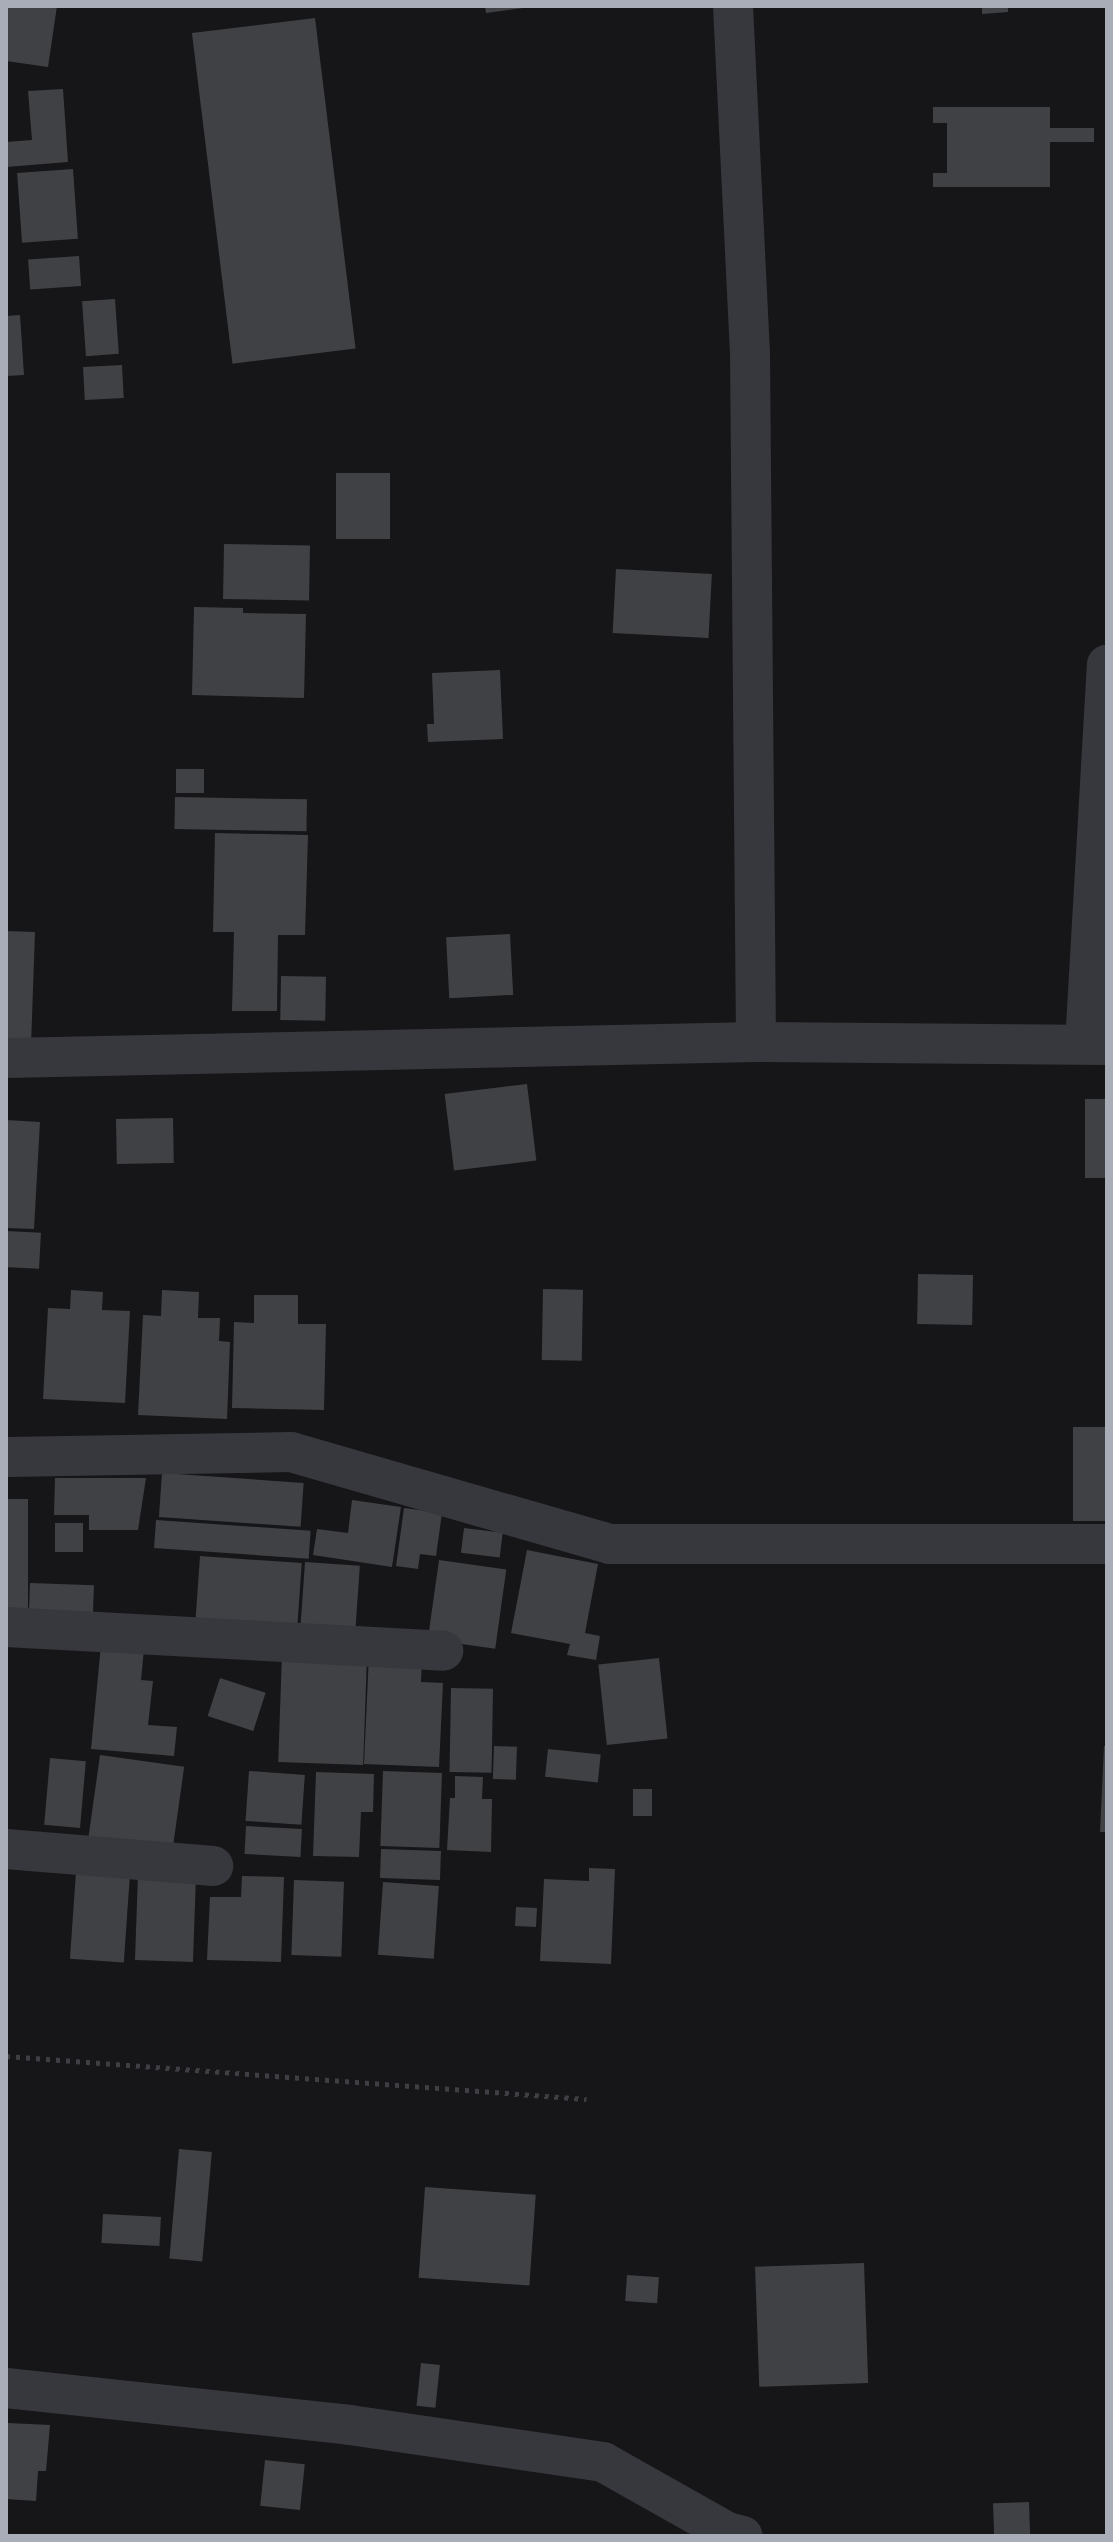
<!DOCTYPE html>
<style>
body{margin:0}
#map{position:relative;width:1113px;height:2542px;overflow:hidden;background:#161618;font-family:Figtree,sans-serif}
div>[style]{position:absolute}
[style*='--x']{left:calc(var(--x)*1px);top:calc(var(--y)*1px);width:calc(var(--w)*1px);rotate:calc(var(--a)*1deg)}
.building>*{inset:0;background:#404145;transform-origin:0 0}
.path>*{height:5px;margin-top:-2.5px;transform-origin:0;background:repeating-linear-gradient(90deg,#3d3f44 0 4px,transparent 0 10px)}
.minor>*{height:40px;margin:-20px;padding:0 20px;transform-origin:20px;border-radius:20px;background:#37383d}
span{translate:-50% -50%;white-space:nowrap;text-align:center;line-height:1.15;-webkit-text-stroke:6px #111113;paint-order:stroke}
.frame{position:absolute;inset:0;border:8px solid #a8adb8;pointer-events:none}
</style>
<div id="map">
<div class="building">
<i style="clip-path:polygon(6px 6px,57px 6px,48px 67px,6px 61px)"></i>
<i style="clip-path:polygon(485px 6px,523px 6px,523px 8px,486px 13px)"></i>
<i style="clip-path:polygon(982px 6px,1008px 6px,1008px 12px,982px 14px)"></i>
<i style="left:315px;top:18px;width:333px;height:124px;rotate:83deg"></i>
<i style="clip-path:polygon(63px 89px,68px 162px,6px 167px,6px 142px,32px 140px,28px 91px)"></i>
<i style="clip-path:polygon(933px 107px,1050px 107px,1050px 128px,1094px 128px,1094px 142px,1050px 142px,1050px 187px,933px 187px,933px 173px,947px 173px,947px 123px,933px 123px)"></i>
<i style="left:73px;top:169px;width:70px;height:56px;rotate:86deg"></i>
<i style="left:79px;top:256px;width:30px;height:51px;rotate:86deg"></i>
<i style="left:115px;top:299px;width:55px;height:33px;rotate:86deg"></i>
<i style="clip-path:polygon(20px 315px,24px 375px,6px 376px,6px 316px)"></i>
<i style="left:122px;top:365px;width:33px;height:39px;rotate:87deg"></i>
<i style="left:336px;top:473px;width:54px;height:66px"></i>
<i style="left:224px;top:544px;width:86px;height:55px;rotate:1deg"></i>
<i style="left:616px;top:569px;width:96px;height:64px;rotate:3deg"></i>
<i style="clip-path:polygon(194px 607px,243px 608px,243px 613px,306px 614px,304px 698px,192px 695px)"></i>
<i style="clip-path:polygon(500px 670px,503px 739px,428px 742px,427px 724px,434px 724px,432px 673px)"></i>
<i style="left:176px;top:769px;width:28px;height:24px"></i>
<i style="left:175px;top:797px;width:132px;height:32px;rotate:1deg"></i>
<i style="clip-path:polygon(215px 833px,308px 835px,305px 935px,278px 935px,277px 1011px,232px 1011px,234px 932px,213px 932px)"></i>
<i style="left:6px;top:931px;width:29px;height:112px;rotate:2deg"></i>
<i style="left:510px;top:934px;width:61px;height:64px;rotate:87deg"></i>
<i style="left:281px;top:976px;width:45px;height:44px;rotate:1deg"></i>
<i style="left:527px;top:1084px;width:77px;height:83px;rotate:83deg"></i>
<i style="left:1085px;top:1099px;width:22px;height:79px"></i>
<i style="left:173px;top:1118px;width:45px;height:57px;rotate:89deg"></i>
<i style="clip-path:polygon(6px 1120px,40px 1122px,34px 1229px,6px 1228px)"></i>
<i style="left:6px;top:1231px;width:35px;height:36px;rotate:3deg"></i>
<i style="left:918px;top:1274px;width:55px;height:50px;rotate:1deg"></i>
<i style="left:543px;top:1289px;width:40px;height:71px;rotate:1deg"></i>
<i style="clip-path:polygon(71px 1290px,103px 1292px,102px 1310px,130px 1311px,125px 1403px,43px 1399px,48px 1308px,70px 1309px)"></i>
<i style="clip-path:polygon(162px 1290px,199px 1292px,198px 1318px,220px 1318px,219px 1341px,230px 1342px,227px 1419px,138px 1415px,143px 1315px,161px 1316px)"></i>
<i style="clip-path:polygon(254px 1295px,298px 1295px,298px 1324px,326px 1324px,324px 1410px,232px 1408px,234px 1322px,254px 1323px)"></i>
<i style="left:1073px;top:1427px;width:34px;height:94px"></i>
<i style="left:162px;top:1473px;width:142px;height:44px;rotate:4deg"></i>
<i style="clip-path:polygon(55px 1478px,146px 1478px,138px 1530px,89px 1530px,89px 1515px,54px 1515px)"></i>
<i style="left:6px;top:1499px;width:22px;height:115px"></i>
<i style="clip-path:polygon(352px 1500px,401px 1507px,392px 1567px,313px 1555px,317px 1529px,348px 1533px)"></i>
<i style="clip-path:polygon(404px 1508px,442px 1513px,436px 1556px,420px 1554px,418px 1569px,396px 1566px)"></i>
<i style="left:156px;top:1520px;width:155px;height:28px;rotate:4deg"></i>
<i style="left:55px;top:1523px;width:28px;height:29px"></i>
<i style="left:464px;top:1528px;width:39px;height:25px;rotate:7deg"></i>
<i style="clip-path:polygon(527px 1550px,598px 1564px,585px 1633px,600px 1636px,596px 1660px,567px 1655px,570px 1644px,511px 1633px)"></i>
<i style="left:200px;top:1556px;width:102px;height:71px;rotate:4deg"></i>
<i style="left:439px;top:1560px;width:68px;height:80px;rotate:8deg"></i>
<i style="left:305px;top:1562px;width:55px;height:65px;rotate:4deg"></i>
<i style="left:30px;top:1583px;width:64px;height:31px;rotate:2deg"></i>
<i style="clip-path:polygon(101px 1645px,144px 1649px,141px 1680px,153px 1681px,148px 1725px,177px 1727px,174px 1756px,91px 1749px)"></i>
<i style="left:282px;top:1654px;width:85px;height:108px;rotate:2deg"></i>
<i style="clip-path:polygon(369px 1654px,422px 1657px,421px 1682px,443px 1683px,439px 1767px,364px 1764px)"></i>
<i style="left:659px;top:1658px;width:81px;height:61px;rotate:84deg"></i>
<i style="left:220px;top:1678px;width:48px;height:40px;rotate:18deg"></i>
<i style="left:451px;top:1688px;width:42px;height:84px;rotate:1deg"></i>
<i style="left:494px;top:1746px;width:23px;height:33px;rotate:2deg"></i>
<i style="clip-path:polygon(1104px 1746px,1107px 1746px,1107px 1832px,1100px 1832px)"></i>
<i style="left:548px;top:1749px;width:53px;height:28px;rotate:6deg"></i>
<i style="left:100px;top:1755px;width:85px;height:88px;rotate:8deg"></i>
<i style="left:50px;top:1758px;width:36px;height:67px;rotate:5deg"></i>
<i style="left:249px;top:1771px;width:56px;height:50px;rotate:4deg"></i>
<i style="left:383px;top:1771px;width:59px;height:75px;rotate:2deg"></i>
<i style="clip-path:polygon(316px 1772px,374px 1774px,373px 1812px,361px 1812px,359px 1857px,313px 1856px)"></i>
<i style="clip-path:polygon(455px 1776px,483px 1777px,482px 1799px,492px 1799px,491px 1852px,447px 1850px,450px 1798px,455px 1798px)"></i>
<i style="left:633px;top:1789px;width:19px;height:27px"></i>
<i style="left:246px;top:1826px;width:56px;height:28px;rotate:3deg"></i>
<i style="left:381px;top:1849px;width:60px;height:29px;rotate:2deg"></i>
<i style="clip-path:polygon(589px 1868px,615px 1869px,611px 1964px,540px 1961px,544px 1879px,589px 1881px)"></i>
<i style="left:76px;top:1872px;width:54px;height:87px;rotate:4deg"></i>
<i style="left:138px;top:1874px;width:58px;height:86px;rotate:2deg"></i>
<i style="clip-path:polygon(242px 1876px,284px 1877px,281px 1962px,207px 1960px,210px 1897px,241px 1897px)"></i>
<i style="left:294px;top:1880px;width:50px;height:75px;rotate:2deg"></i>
<i style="left:383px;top:1882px;width:56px;height:73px;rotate:4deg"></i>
<i style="left:516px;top:1907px;width:21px;height:19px;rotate:3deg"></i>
<i style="left:179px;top:2149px;width:33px;height:110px;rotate:5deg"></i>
<i style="left:425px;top:2187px;width:111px;height:91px;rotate:4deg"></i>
<i style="left:103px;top:2214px;width:58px;height:29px;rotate:3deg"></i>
<i style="left:864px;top:2263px;width:120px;height:109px;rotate:88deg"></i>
<i style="left:627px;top:2275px;width:32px;height:26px;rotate:4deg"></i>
<i style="left:421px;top:2363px;width:19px;height:43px;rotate:6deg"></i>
<i style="clip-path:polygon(8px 2423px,50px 2425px,46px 2471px,38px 2471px,36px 2501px,6px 2499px)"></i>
<i style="left:265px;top:2460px;width:40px;height:46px;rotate:6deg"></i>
<i style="left:1029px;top:2502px;width:34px;height:36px;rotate:88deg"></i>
</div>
<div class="path">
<i style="--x:6;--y:2056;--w:582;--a:4.24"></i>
</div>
<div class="minor">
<i style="--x:733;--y:6;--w:348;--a:87.2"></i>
<i style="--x:750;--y:354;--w:688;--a:89.5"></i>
<i style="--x:1085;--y:1044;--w:380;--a:-86.7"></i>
<i style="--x:6;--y:1058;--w:750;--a:-1.22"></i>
<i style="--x:756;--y:1042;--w:351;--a:0.5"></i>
<i style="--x:6;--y:1457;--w:285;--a:-1"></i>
<i style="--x:291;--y:1452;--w:332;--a:16.1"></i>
<i style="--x:610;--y:1544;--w:497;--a:0"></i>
<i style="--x:6;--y:1627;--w:438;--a:3.1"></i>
<i style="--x:6;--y:1849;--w:208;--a:4.7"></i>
<i style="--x:6;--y:2388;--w:346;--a:6.1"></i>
<i style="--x:350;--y:2425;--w:256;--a:8.3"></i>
<i style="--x:603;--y:2462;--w:142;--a:29.4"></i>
<i style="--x:727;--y:2532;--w:16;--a:14"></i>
</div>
<div class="frame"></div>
</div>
